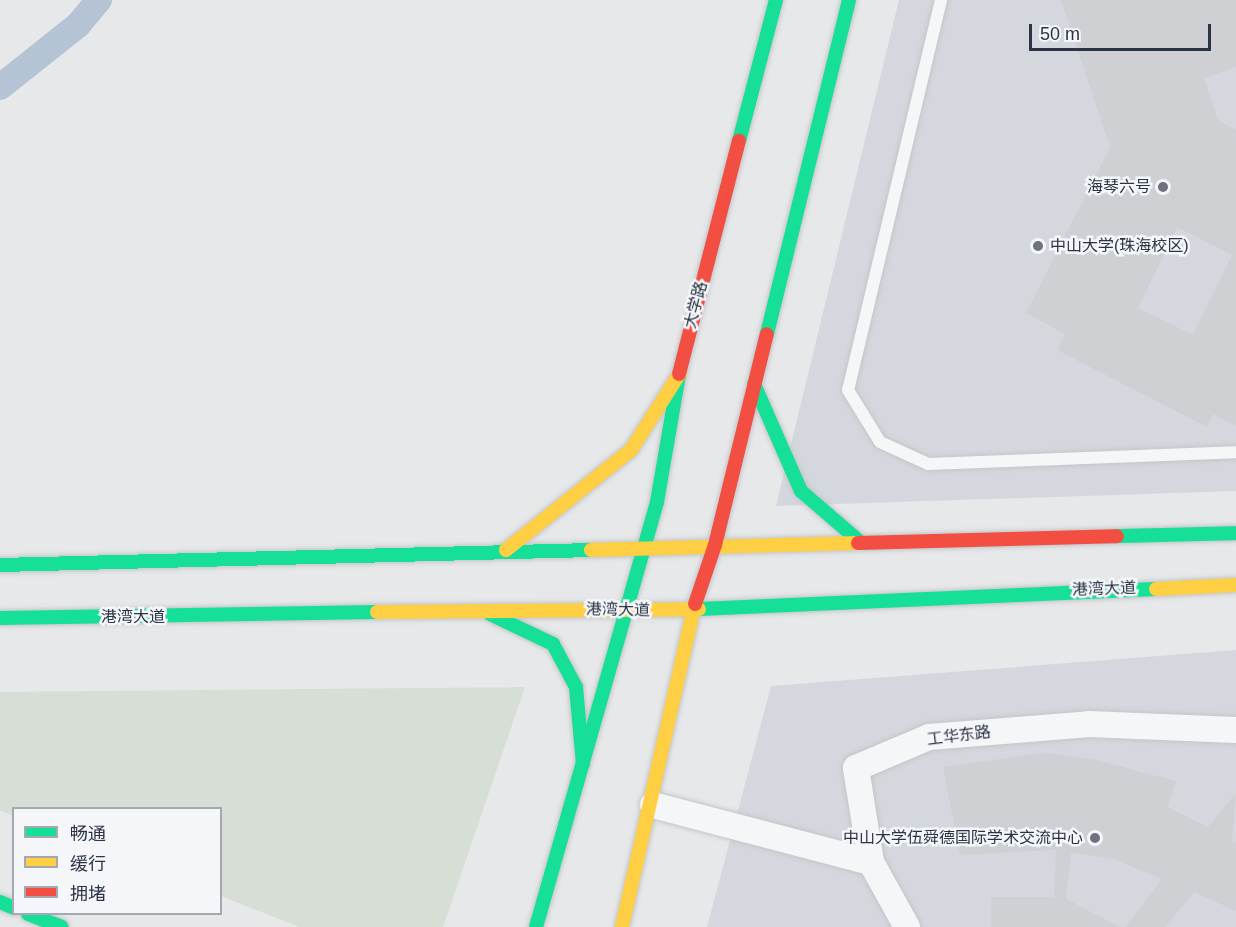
<!DOCTYPE html>
<meta charset="utf-8">
<style>
body{margin:0}
#map{position:relative;width:1236px;height:927px;overflow:hidden;background:#e6e8ea;font-family:Arial,"Noto Sans SC",sans-serif}
div>[style]{position:absolute}
[style*='--x']{left:calc(var(--x)*1px);top:calc(var(--y)*1px);width:calc(var(--w)*1px);rotate:calc(var(--a)*1deg)}
.built>*{inset:0;background:#d4d7dd}
.green>*{inset:0;background:#d6ded6}
.canal>*{height:26px;margin:-13px;padding:0 13px;transform-origin:13px;border-radius:13px;background:#b4c4d5}
.building>*{inset:0;background:#ced0d3}
.roads{filter:drop-shadow(0 0 2px #c4c6c8) drop-shadow(0 0 2px #c4c6c8)}
.lane>*{height:12px;margin:-6px;padding:0 6px;transform-origin:6px;border-radius:6px;background:#f5f6f7}
.street>*{height:26px;margin:-13px;padding:0 13px;transform-origin:13px;border-radius:13px;background:#f5f6f7}
.fast>*{height:14px;margin:-7px;padding:0 7px;transform-origin:7px;border-radius:7px;background:#16e098}
.slow>*{height:14px;margin:-7px;padding:0 7px;transform-origin:7px;border-radius:7px;background:#ffcf43}
.jam>*{height:14px;margin:-7px;padding:0 7px;transform-origin:7px;border-radius:7px;background:#f24e42}
.dots>*{width:16px;height:16px;translate:-50% -50%;box-sizing:border-box;border:3px solid #f4f6f9;border-radius:50%}
span{translate:-50% -50%;white-space:nowrap;text-align:center;line-height:1.15;-webkit-text-stroke:5px #f4f6f9;paint-order:stroke}
.poi-label{font-size:16px;color:#2b3445}
.right{translate:-100% -50%;text-align:right}
.left{translate:0 -50%;text-align:left}
.street-label{font-size:16px;color:#2b3445}
.legend{position:absolute;left:12px;top:807px;width:210px;height:108px;box-sizing:border-box;background:#f4f6f9;border:2px solid #a4a8b1;margin:0;padding:8px 10px;list-style:none;font-size:18px;color:#2b3445}
.legend li{display:flex;align-items:center;gap:12px;height:30px}
.legend b{width:30px;border:2px solid #a4a8b1}
.scale{position:absolute;left:1029px;top:24px;width:182px;height:27px;box-sizing:border-box;border:3px solid #2b3445;border-top:0;padding-left:8px;font-size:18px;line-height:21px;white-space:nowrap;color:#2b3445;-webkit-text-stroke:4px #f4f6f9;paint-order:stroke}
</style>
<div id="map">
<div class="built">
<i style="clip-path:polygon(899px 0,1236px 0,1236px 491px,776px 506px)"></i>
<i style="clip-path:polygon(1236px 650px,1236px 927px,707px 927px,771px 686px)"></i>
</div>
<div class="green">
<i style="clip-path:polygon(525px 687px,443px 927px,299px 927px,221px 896px,220px 808px,14px 808px,13px 816px,0 810px,0 692px)"></i>
</div>
<div class="canal">
<i style="--x:0;--y:87;--w:100;--a:-38.5"></i>
<i style="--x:78;--y:25;--w:33;--a:-50"></i>
</div>
<div class="building">
<i style="clip-path:polygon(evenodd,1061px 0,1236px 0,1236px 67px,1204px 78px,1218px 120px,1236px 130px,1236px 426px,1213px 414px,1207px 427px,1057px 350px,1065px 334px,1026px 313px,1110px 147px,1061px 0,1177px 227px,1232px 255px,1193px 335px,1138px 308px,1177px 227px)"></i>
<i style="clip-path:polygon(1044px 753px,1092px 759px,1176px 781px,1168px 807px,1208px 827px,1236px 793px,1232px 841px,1236px 843px,1236px 911px,1194px 892px,1165px 927px,1125px 927px,1162px 879px,1113px 859px,1071px 852px,1066px 899px,1120px 927px,991px 927px,991px 897px,1054px 897px,1056px 850px,960px 855px,943px 767px)"></i>
</div>
<div class="roads">
<div class="lane">
<i style="--x:941;--y:0;--w:401;--a:103.4"></i>
<i style="--x:848;--y:390;--w:61;--a:58.4"></i>
<i style="--x:880;--y:442;--w:53;--a:24.6"></i>
<i style="--x:928;--y:464;--w:308;--a:-2.2"></i>
</div>
<div class="street">
<i style="--x:653;--y:805;--w:225;--a:14.7"></i>
<i style="--x:907;--y:927;--w:74;--a:-119"></i>
<i style="--x:871;--y:862;--w:95;--a:-99.1"></i>
<i style="--x:856;--y:768;--w:79;--a:-23"></i>
<i style="--x:929;--y:737;--w:161;--a:-4.6"></i>
<i style="--x:1089;--y:724;--w:147;--a:2.3"></i>
</div>
<div class="fast">
<i style="--x:739;--y:141;--w:146;--a:-75.3"></i>
<i style="--x:767;--y:334;--w:344;--a:-76.2"></i>
<i style="--x:754;--y:384;--w:117;--a:66.3"></i>
<i style="--x:801;--y:491;--w:77;--a:40.8"></i>
<i style="--x:1117;--y:536;--w:119;--a:-1.4"></i>
<i style="--x:0;--y:565;--w:591;--a:-1.45"></i>
<i style="--x:699;--y:609;--w:457;--a:-2.5"></i>
<i style="--x:490;--y:614;--w:70;--a:25.5"></i>
<i style="--x:553;--y:644;--w:49;--a:61.9"></i>
<i style="--x:576;--y:687;--w:77;--a:84.8"></i>
<i style="--x:0;--y:618;--w:377;--a:-0.9"></i>
<i style="--x:0;--y:902;--w:15;--a:23"></i>
<i style="--x:28;--y:914;--w:36;--a:21"></i>
<i style="--x:536;--y:927;--w:442;--a:-74.1"></i>
<i style="--x:657;--y:502;--w:130;--a:-80.2"></i>
</div>
<div class="slow">
<i style="--x:506;--y:550;--w:160;--a:-38.7"></i>
<i style="--x:631;--y:450;--w:91;--a:-57.5"></i>
<i style="--x:591;--y:550;--w:267;--a:-1.5"></i>
<i style="--x:1156;--y:589;--w:80;--a:-2.9"></i>
<i style="--x:377;--y:612;--w:322;--a:-0.5"></i>
<i style="--x:622;--y:927;--w:331;--a:-77.3"></i>
</div>
<div class="jam">
<i style="--x:679;--y:374;--w:241;--a:-75.6"></i>
<i style="--x:858;--y:543;--w:259;--a:-1.5"></i>
<i style="--x:695;--y:604;--w:62;--a:-71.3"></i>
<i style="--x:715;--y:545;--w:217;--a:-76.2"></i>
</div>
</div>
<div class="dots">
<i style="left:1163px;top:187px;background:#6c737f"></i>
<i style="left:1038px;top:246px;background:#6c737f"></i>
<i style="left:1095px;top:838px;background:#6c737f"></i>
</div>
<div class="poi-label">
<span class="right" style="left:1151px;top:187px">海琴六号</span>
<span class="left" style="left:1050px;top:246px">中山大学(珠海校区)</span>
<span class="right" style="left:1083px;top:838px">中山大学伍舜德国际学术交流中心</span>
</div>
<div class="street-label">
<span style="left:696px;top:305px;rotate:-75deg">大学路</span>
<span style="left:1104px;top:589px;rotate:-2deg">港湾大道</span>
<span style="left:618px;top:610px;rotate:1deg">港湾大道</span>
<span style="left:133px;top:617px">港湾大道</span>
<span style="left:959px;top:736px;rotate:-7deg">工华东路</span>
</div>
<ul class="legend">
<li><b style="height:8px;background:#16e098"></b>畅通</li>
<li><b style="height:8px;background:#ffcf43"></b>缓行</li>
<li><b style="height:8px;background:#f24e42"></b>拥堵</li>
</ul>
<div class="scale">50 m</div>
</div>
